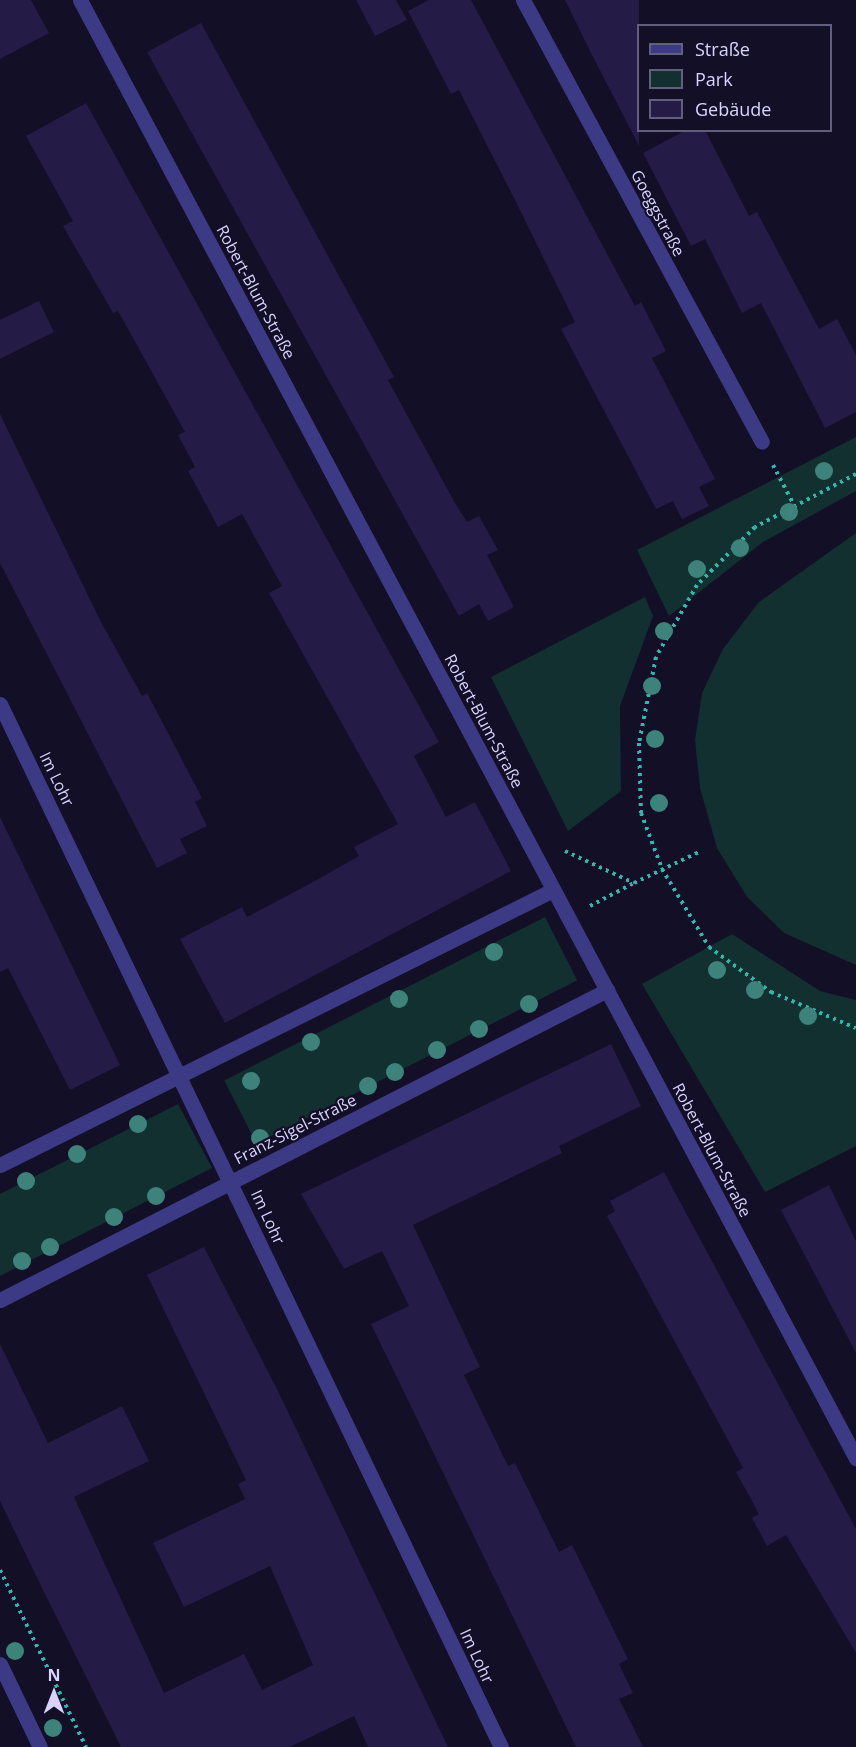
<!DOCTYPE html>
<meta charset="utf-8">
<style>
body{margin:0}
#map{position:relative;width:856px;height:1747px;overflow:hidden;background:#130f26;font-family:"Open Sans",sans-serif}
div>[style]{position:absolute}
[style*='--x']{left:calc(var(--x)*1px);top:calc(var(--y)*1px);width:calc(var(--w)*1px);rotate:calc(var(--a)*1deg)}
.green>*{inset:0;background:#12302f;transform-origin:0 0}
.building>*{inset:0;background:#241b47}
.path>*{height:4px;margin-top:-2px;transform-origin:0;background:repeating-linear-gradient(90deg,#2fb8b0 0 3px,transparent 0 7.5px)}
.minor>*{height:15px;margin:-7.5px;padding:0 7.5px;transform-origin:7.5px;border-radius:7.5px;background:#3d3a85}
.trees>*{width:18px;height:18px;margin:-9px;border-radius:50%;background:#3d827b}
span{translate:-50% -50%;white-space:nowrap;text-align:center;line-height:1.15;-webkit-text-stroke:4.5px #130f26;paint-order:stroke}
.street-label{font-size:16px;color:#d9d4ff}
.legend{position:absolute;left:637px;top:24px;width:195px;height:108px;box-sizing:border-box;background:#130f26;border:2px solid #625e7d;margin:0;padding:8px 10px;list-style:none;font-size:18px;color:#d9d4ff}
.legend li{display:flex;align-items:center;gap:12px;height:30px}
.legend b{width:30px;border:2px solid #625e7d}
.north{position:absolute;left:24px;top:1663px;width:60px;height:60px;-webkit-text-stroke:4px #130f26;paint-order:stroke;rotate:0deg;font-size:16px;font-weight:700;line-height:24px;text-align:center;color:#d9d4ff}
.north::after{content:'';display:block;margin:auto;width:21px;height:27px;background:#d9d4ff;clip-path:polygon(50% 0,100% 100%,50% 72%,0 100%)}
</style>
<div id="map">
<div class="green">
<i style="clip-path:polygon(856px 437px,856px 491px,763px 542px,669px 616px,637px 550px)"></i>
<i style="clip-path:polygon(856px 533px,856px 965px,784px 933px,747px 897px,717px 848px,700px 788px,695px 740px,702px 693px,723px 649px,759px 602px)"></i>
<i style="clip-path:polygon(645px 597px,653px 616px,620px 706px,621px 791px,568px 831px,491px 677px)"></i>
<i style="left:545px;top:917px;width:71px;height:360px;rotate:63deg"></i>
<i style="clip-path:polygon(732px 934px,820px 991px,856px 1000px,856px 1146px,765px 1192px,642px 984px)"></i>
<i style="clip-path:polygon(178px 1104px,212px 1168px,0 1276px,0 1194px)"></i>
</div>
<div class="building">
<i style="clip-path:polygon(0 0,31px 0,49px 33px,0 59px)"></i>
<i style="clip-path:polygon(356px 0,396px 0,407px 20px,375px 36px)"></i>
<i style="clip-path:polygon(429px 0,471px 0,635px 306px,641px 302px,666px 351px,652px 358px,715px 479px,699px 487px,709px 506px,682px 519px,673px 501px,656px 509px,561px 329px,575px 322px,514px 198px,459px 90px,451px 94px,408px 11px)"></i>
<i style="clip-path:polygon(565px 0,639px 0,639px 146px,591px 53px)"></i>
<i style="clip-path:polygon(201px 23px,394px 377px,388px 380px,455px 503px,467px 522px,479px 516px,498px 550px,487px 555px,514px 607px,488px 621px,479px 604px,459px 616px,147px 52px)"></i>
<i style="clip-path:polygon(86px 103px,439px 742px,414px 756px,446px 817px,475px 802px,511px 871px,225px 1023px,180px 939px,242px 907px,247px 917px,313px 882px,359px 856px,354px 847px,398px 824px,269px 593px,282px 586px,242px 514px,218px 527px,188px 471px,195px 467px,178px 435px,185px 432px,118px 311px,113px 313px,63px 226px,73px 221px,26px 136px)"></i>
<i style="clip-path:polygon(686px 130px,705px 130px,749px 216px,757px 212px,819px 329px,837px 319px,856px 355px,856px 412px,825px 428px,761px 303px,742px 313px,705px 239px,691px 246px,643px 153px)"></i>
<i style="clip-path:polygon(39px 301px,54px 332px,0 359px,0 320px)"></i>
<i style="clip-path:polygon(0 414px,101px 622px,142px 696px,147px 693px,202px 798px,195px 802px,207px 826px,180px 839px,187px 853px,157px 868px,0 563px)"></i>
<i style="clip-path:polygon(0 817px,120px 1065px,70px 1090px,8px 968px,0 972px)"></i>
<i style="clip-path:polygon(611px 1044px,641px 1106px,559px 1146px,562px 1153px,413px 1225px,480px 1367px,464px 1375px,508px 1466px,515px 1463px,559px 1552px,572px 1545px,628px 1659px,619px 1664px,633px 1693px,619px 1699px,643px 1747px,576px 1747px,371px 1324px,409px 1306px,382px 1251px,344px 1269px,301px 1194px)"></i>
<i style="clip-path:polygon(664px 1172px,856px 1529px,856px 1653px,786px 1535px,767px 1546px,752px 1518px,759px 1514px,736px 1472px,743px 1468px,607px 1216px,615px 1211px,610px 1201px)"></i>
<i style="clip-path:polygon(829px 1185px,856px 1241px,856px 1353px,781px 1210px)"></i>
<i style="clip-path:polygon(204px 1247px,278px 1391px,448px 1747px,368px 1747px,354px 1716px,290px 1747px,121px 1747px,42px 1588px,0 1501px,0 1344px,48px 1443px,122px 1406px,149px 1461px,74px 1497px,164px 1693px,244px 1654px,262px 1690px,313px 1665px,270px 1566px,184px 1607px,153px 1543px,245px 1499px,238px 1484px,246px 1480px,147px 1275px)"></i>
</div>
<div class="path">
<i style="--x:773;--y:465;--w:45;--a:62.3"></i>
<i style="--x:856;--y:474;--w:114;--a:152.3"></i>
<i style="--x:755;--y:527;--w:82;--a:135"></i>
<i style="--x:697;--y:585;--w:83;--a:119.7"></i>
<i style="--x:656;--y:657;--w:88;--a:101.2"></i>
<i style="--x:639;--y:743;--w:70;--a:88.4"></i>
<i style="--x:641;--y:813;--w:60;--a:69.4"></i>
<i style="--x:662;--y:869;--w:91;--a:58.9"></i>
<i style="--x:709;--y:947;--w:77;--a:36"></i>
<i style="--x:771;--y:992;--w:92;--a:23"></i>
<i style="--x:565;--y:851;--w:76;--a:24.9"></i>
<i style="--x:634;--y:883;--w:72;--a:-25.5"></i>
<i style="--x:590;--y:906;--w:50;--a:-27.6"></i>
<i style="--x:0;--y:1570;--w:197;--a:64.1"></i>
</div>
<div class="minor">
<i style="--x:80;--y:0;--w:1652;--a:61.98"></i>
<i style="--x:523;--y:0;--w:502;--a:61.6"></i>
<i style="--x:0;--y:704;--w:1157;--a:64.34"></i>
<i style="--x:0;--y:1165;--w:618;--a:-26.44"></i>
<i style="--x:0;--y:1300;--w:682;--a:-27.05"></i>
<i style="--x:0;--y:1664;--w:92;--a:64.3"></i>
</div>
<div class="trees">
<i style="left:824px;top:471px"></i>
<i style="left:789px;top:512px"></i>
<i style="left:740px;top:548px"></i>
<i style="left:697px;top:569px"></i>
<i style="left:664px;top:631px"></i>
<i style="left:652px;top:686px"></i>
<i style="left:655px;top:739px"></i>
<i style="left:659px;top:803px"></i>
<i style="left:494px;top:952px"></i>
<i style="left:717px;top:970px"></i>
<i style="left:755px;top:990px"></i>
<i style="left:399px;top:999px"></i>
<i style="left:529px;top:1004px"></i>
<i style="left:808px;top:1016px"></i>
<i style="left:479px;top:1029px"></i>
<i style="left:311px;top:1042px"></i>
<i style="left:437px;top:1050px"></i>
<i style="left:395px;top:1072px"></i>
<i style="left:251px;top:1081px"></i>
<i style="left:368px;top:1086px"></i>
<i style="left:138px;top:1124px"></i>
<i style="left:260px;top:1138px"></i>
<i style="left:77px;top:1154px"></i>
<i style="left:26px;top:1181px"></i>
<i style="left:156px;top:1196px"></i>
<i style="left:114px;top:1217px"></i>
<i style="left:50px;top:1247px"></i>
<i style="left:22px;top:1261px"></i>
<i style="left:15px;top:1651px"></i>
<i style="left:53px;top:1728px"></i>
</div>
<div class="street-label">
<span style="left:658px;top:213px;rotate:62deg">Goeggstraße</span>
<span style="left:256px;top:292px;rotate:62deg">Robert-Blum-Straße</span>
<span style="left:484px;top:721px;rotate:62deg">Robert-Blum-Straße</span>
<span style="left:57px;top:779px;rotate:64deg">Im Lohr</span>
<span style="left:295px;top:1129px;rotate:-27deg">Franz-Sigel-Straße</span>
<span style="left:712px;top:1150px;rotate:62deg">Robert-Blum-Straße</span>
<span style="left:268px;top:1217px;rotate:65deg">Im Lohr</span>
<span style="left:477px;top:1656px;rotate:65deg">Im Lohr</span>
</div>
<ul class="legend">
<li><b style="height:8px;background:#3d3a85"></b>Straße</li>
<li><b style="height:16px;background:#12302f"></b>Park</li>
<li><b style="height:16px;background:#241b47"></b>Gebäude</li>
</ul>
<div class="north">N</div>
</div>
